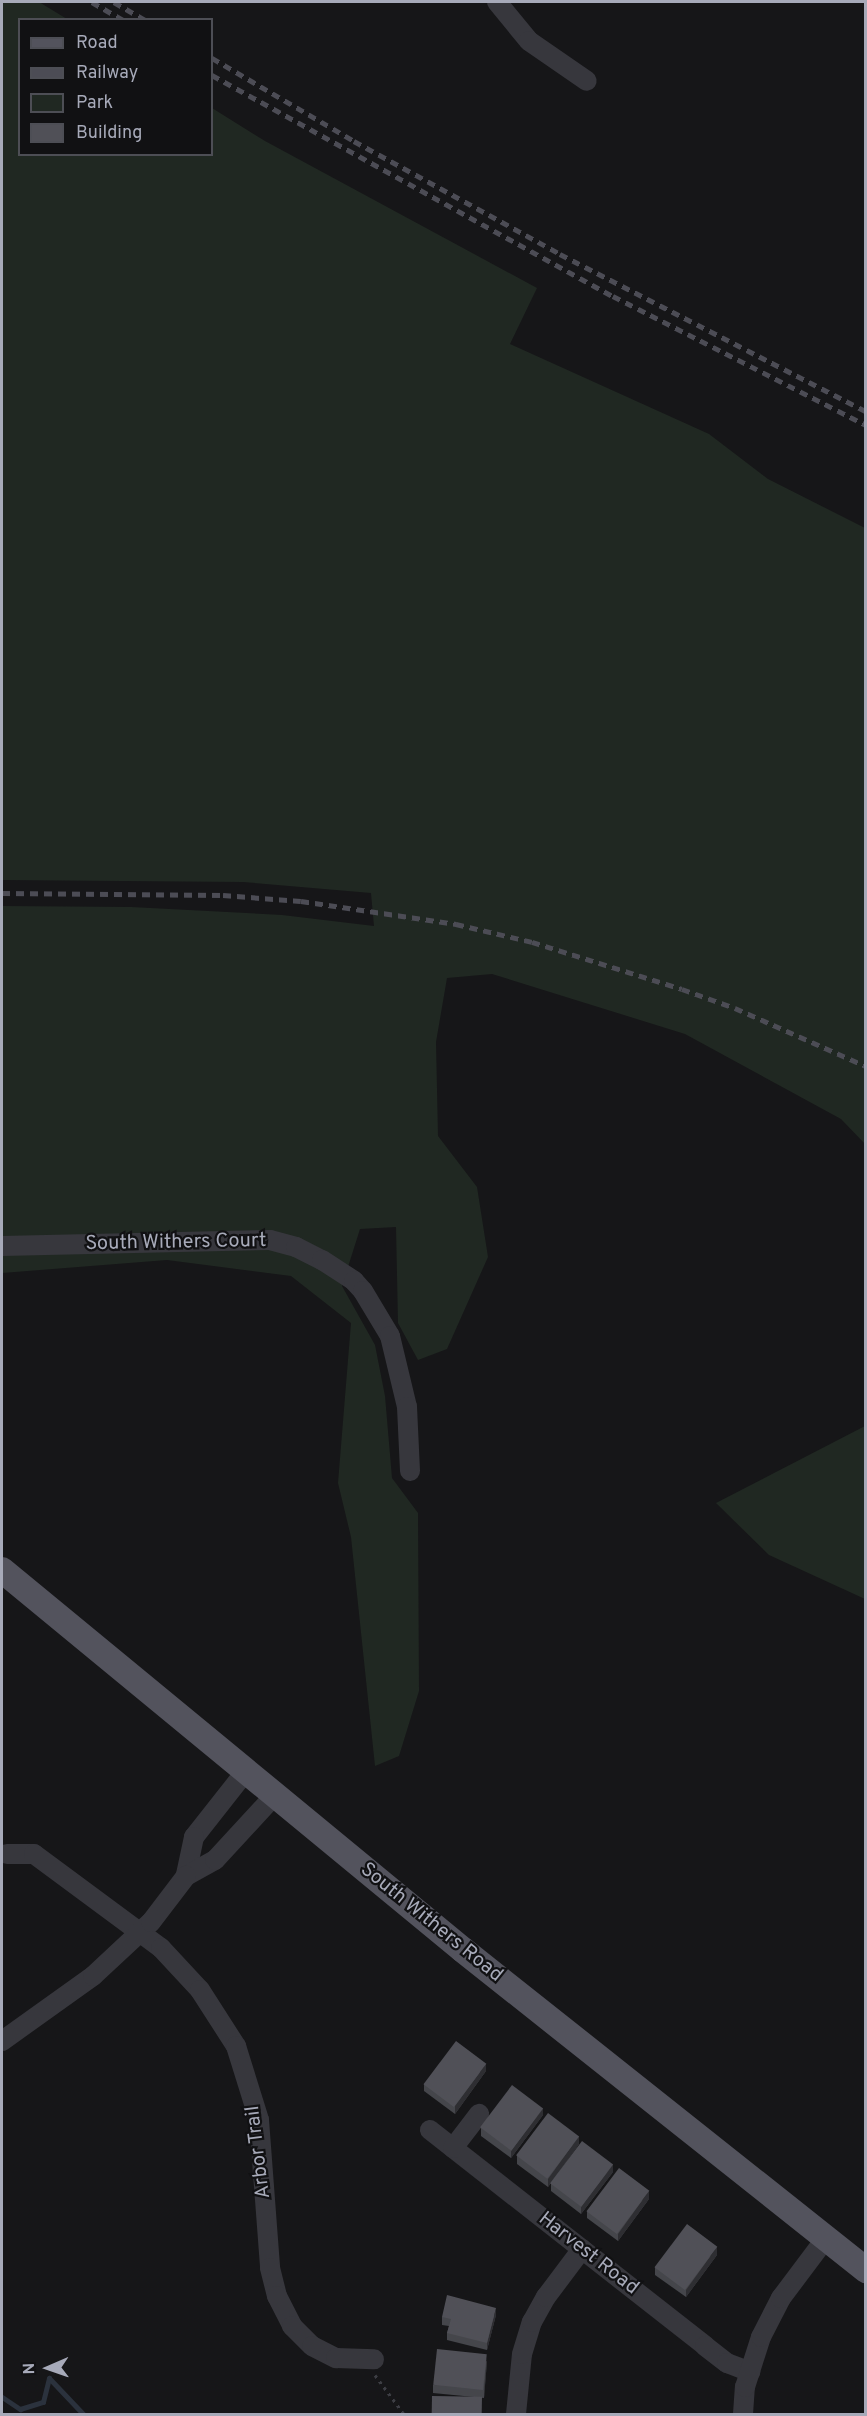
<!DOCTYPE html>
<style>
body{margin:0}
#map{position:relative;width:867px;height:2416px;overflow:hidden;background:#161618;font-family:Overpass,sans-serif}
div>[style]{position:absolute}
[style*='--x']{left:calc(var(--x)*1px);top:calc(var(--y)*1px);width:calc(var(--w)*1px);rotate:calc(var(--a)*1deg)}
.green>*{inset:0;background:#202822}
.stream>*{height:5px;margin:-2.5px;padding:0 2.5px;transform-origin:2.5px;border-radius:2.5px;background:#2b323d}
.path>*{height:3px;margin-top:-1.5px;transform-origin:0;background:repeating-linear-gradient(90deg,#3d3e44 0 3px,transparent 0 7.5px)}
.minor>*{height:20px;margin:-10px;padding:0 10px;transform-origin:10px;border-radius:10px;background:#37373d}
.major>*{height:26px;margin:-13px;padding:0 13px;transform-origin:13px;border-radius:13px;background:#53535d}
.rail>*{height:4.5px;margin-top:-2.25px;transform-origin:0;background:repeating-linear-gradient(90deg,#4c4c55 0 8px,transparent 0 14px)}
.wall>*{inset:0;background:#45464b}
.shaded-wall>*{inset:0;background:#2e2e32}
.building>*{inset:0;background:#505057;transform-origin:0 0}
span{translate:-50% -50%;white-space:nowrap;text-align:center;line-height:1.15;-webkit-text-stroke:4.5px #111113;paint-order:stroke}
.street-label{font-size:20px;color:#a7aab9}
.frame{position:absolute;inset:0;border:3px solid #a7aab9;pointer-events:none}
.legend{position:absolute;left:18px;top:18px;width:195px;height:138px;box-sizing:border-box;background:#111113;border:2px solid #4d4e55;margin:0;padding:8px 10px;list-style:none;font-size:18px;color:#a7aab9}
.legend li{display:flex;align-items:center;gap:12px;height:30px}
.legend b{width:30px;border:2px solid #4d4e55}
.north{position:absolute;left:18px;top:2338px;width:60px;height:60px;-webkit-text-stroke:4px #111113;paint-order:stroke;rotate:268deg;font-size:16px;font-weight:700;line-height:24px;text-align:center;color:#a7aab9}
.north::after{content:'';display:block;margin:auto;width:21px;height:27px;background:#a7aab9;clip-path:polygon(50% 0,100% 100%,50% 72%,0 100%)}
</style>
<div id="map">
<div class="green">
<i style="clip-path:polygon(2px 2px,39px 2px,67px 19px,20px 20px,20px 154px,212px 154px,212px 108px,265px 141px,537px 288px,510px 344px,709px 434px,768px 479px,865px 528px,866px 1145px,841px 1119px,685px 1034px,492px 974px,447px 978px,436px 1042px,438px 1136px,477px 1187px,488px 1257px,447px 1349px,418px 1360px,398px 1323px,396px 1227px,360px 1229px,342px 1286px,375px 1345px,385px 1396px,392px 1478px,418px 1513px,419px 1691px,399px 1756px,375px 1766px,351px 1537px,338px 1483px,351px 1323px,291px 1276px,167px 1260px,2px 1273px,2px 906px,131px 907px,282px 915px,374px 926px,371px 893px,243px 882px,2px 880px)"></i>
<i style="clip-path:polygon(865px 1426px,865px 1599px,769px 1555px,716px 1503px)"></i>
</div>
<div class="stream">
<i style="--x:2;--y:2397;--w:22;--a:34"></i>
<i style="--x:20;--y:2409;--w:24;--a:-17"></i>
<i style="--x:43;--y:2402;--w:25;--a:-76"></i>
<i style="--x:49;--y:2378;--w:50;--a:46.6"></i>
</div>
<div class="path">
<i style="--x:375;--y:2375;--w:49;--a:53.4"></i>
</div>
<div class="minor">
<i style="--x:497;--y:2;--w:50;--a:50.6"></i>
<i style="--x:529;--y:41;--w:70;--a:34.6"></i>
<i style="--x:2;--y:1246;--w:268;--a:-1.3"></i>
<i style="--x:270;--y:1240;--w:27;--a:15"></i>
<i style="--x:296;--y:1247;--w:29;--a:27"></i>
<i style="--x:322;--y:1260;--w:38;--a:33"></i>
<i style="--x:354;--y:1281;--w:13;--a:48"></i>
<i style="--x:363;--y:1291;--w:52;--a:59"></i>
<i style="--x:390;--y:1336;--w:73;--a:76.5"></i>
<i style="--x:407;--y:1407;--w:64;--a:87.3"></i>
<i style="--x:246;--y:1771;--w:84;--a:128.2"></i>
<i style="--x:194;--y:1837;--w:40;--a:102"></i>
<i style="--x:186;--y:1876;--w:33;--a:-29"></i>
<i style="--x:215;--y:1860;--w:88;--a:-47.3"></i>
<i style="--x:7;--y:1854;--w:27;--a:0"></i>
<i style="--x:34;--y:1854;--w:158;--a:36.5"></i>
<i style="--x:161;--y:1948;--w:57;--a:47.1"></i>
<i style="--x:200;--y:1990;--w:67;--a:57.3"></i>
<i style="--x:236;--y:2046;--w:77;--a:72.7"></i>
<i style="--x:259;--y:2120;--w:148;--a:85.7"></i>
<i style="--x:270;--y:2268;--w:29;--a:76"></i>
<i style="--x:277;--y:2296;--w:34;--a:63"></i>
<i style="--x:292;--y:2326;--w:28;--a:45"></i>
<i style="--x:312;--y:2346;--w:27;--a:27"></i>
<i style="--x:336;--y:2358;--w:38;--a:2"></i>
<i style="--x:2;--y:2041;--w:112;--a:-35.5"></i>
<i style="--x:93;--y:1976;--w:79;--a:-43"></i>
<i style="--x:151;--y:1922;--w:58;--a:-52.7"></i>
<i style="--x:430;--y:2130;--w:350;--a:38.1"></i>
<i style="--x:705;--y:2346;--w:28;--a:38"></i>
<i style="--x:727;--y:2363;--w:25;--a:21"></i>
<i style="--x:453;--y:2148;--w:43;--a:-52.6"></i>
<i style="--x:516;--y:2414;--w:60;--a:-84.3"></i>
<i style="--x:522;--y:2354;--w:34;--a:-73"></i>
<i style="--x:532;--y:2322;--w:29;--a:-61"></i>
<i style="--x:546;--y:2297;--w:60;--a:-53.1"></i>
<i style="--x:743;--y:2414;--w:27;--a:-86"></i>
<i style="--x:745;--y:2387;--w:52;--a:-72.3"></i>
<i style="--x:761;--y:2337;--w:44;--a:-62.9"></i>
<i style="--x:781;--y:2298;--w:75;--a:-53.1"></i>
</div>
<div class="major">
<i style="--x:2;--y:1570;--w:597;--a:39.5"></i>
<i style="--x:463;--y:1950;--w:515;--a:38.45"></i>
</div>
<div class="rail">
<i style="--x:92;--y:2;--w:36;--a:30"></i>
<i style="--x:114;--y:2;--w:36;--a:30"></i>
<i style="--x:212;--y:58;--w:164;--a:30.3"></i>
<i style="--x:354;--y:141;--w:235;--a:28.7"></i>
<i style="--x:560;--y:254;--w:344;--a:27.2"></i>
<i style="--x:212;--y:75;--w:458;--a:28.9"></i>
<i style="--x:613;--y:296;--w:284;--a:27"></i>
<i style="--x:2;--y:893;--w:221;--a:0.5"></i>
<i style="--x:223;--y:895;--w:78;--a:4.4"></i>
<i style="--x:301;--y:901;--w:157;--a:8.4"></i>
<i style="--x:456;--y:924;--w:78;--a:13.3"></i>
<i style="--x:532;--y:942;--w:157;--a:17.4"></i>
<i style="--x:682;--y:989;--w:56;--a:19.7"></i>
<i style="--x:735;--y:1008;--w:143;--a:23.9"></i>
</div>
<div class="wall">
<i style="clip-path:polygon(486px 2071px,455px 2114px,424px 2091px,424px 2084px)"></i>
<i style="clip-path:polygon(543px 2115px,511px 2158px,481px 2136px,481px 2128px)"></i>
<i style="clip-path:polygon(579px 2144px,548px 2187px,517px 2164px,517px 2156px)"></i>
<i style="clip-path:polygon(613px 2172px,581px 2214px,551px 2191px,551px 2184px)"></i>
<i style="clip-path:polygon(649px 2199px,618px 2241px,587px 2218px,587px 2211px)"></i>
<i style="clip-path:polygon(717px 2255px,686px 2297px,655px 2275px,655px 2267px)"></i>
<i style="clip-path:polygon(496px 2315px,487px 2350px,447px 2340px,447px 2333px,449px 2326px,442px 2325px,442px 2317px)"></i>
<i style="clip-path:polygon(487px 2361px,484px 2398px,433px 2393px,433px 2385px)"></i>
</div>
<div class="shaded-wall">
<i style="clip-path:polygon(486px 2064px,486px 2071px,455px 2114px,455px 2106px)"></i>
<i style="clip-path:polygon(543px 2108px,543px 2115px,511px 2158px,511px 2151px)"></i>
<i style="clip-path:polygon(579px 2136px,579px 2144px,548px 2187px,548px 2179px)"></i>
<i style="clip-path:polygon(613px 2164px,613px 2172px,581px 2214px,581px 2207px)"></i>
<i style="clip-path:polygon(649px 2191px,649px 2199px,618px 2241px,618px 2234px)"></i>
<i style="clip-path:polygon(717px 2247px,717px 2255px,686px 2297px,686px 2290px)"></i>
<i style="clip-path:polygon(496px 2308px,496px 2315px,487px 2350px,487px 2343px)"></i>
<i style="clip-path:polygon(487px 2354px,487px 2361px,484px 2398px,484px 2391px)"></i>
</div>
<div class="building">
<i style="left:456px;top:2041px;width:38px;height:54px;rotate:37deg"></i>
<i style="left:512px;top:2085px;width:39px;height:53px;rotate:37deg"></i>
<i style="left:548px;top:2113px;width:39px;height:53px;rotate:37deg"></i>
<i style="left:582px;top:2141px;width:39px;height:53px;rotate:37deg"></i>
<i style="left:619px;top:2168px;width:38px;height:54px;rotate:37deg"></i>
<i style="left:687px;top:2224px;width:38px;height:54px;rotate:37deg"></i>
<i style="clip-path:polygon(447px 2295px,496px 2308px,487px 2343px,447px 2333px,451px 2319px,442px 2317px)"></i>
<i style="left:437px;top:2349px;width:50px;height:36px;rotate:6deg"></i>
<i style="left:432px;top:2396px;width:50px;height:19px;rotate:1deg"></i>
</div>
<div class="street-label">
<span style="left:176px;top:1243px;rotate:-1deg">South Withers Court</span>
<span style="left:431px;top:1923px;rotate:39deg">South Withers Road</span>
<span style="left:259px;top:2152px;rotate:-97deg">Arbor Trail</span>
<span style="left:588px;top:2254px;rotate:38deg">Harvest Road</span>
</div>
<div class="frame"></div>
<ul class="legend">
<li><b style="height:8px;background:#53535d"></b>Road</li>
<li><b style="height:8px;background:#4c4c55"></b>Railway</li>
<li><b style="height:16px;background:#202822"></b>Park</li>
<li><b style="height:16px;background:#505057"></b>Building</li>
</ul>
<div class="north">N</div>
</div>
